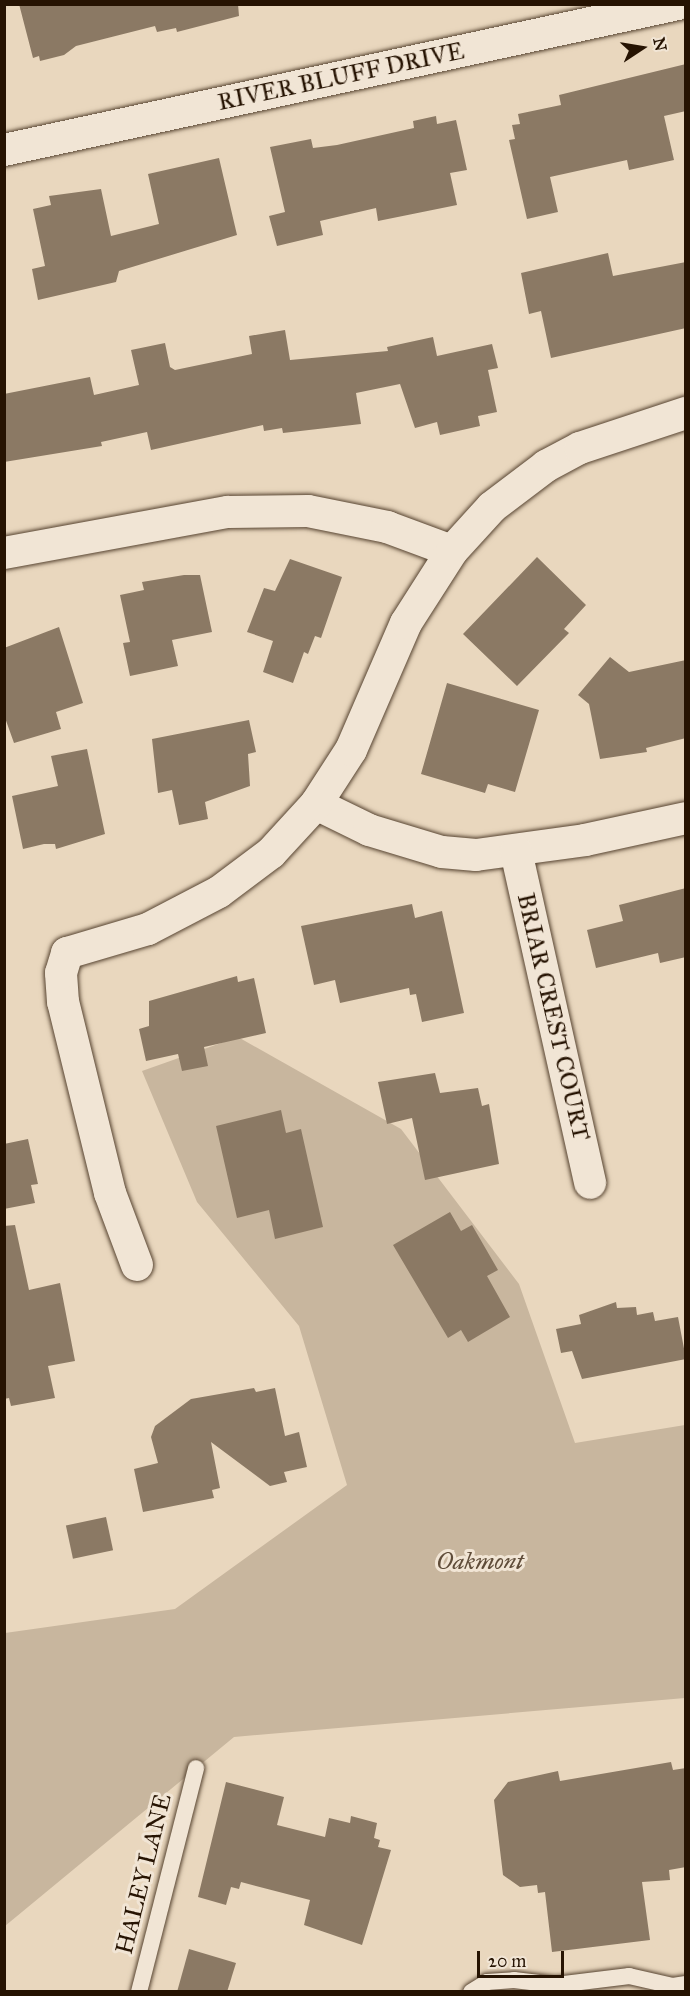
<!DOCTYPE html>
<style>
body{margin:0}
#map{position:relative;width:690px;height:1996px;overflow:hidden;background:#e9d7be;font-family:"IM FELL Great Primer",serif}
div>[style]{position:absolute}
[style*='--x']{left:calc(var(--x)*1px);top:calc(var(--y)*1px);width:calc(var(--w)*1px);rotate:calc(var(--a)*1deg)}
.green>*{inset:0;background:#c8b69e}
.building>*{inset:0;background:#8b7964;transform-origin:0 0}
.roads{filter:drop-shadow(0 0 2px #574431) drop-shadow(0 0 2px #574431)}
.lane>*{height:16px;margin:-8px;padding:0 8px;transform-origin:8px;border-radius:8px;background:#f1e5d5}
.street>*{height:32px;margin:-16px;padding:0 16px;transform-origin:16px;border-radius:16px;background:#f1e5d5}
span{translate:-50% -50%;white-space:nowrap;text-align:center;line-height:1.15;-webkit-text-stroke:6px #f1e5d5;paint-order:stroke}
.street-label{font-size:24px;color:#261302}
.park-label{font-size:24px;color:#5f4c39;font-style:italic}
.frame{position:absolute;inset:0;border:6px solid #261302;pointer-events:none}
.north{position:absolute;left:612px;top:18px;width:60px;height:60px;-webkit-text-stroke:4px #f1e5d5;paint-order:stroke;rotate:78deg;font-size:16px;font-weight:700;line-height:24px;text-align:center;color:#261302}
.north::after{content:'';display:block;margin:auto;width:21px;height:27px;background:#261302;clip-path:polygon(50% 0,100% 100%,50% 72%,0 100%)}
.scale{position:absolute;left:477px;top:1951px;width:87px;height:27px;box-sizing:border-box;border:3px solid #261302;border-top:0;padding-left:8px;font-size:18px;line-height:21px;white-space:nowrap;color:#261302;-webkit-text-stroke:4px #f1e5d5;paint-order:stroke}
</style>
<div id="map">
<div class="green">
<i style="clip-path:polygon(238px 1037px,401px 1129px,519px 1284px,575px 1443px,685px 1425px,685px 1698px,234px 1737px,5px 1926px,5px 1633px,175px 1609px,347px 1485px,299px 1326px,197px 1202px,142px 1071px)"></i>
</div>
<div class="building">
<i style="clip-path:polygon(19px 4px,238px 4px,239px 16px,177px 32px,176px 28px,157px 32px,155px 26px,76px 46px,64px 55px,40px 61px,39px 56px,33px 58px)"></i>
<i style="clip-path:polygon(686px 64px,686px 111px,664px 116px,674px 160px,629px 170px,627px 160px,550px 177px,558px 212px,527px 219px,509px 140px,515px 139px,512px 125px,520px 124px,518px 114px,561px 105px,559px 95px)"></i>
<i style="clip-path:polygon(436px 116px,437px 124px,456px 120px,467px 170px,450px 173px,457px 205px,378px 221px,376px 208px,320px 221px,323px 235px,277px 246px,269px 216px,285px 212px,270px 147px,311px 139px,313px 148px,337px 145px,414px 128px,413px 121px)"></i>
<i style="clip-path:polygon(219px 158px,237px 235px,119px 271px,116px 282px,38px 300px,32px 269px,45px 266px,33px 209px,51px 205px,49px 196px,101px 189px,111px 236px,159px 224px,148px 174px)"></i>
<i style="clip-path:polygon(608px 253px,613px 276px,686px 262px,686px 328px,551px 358px,541px 311px,529px 314px,521px 273px)"></i>
<i style="clip-path:polygon(285px 330px,290px 360px,388px 351px,387px 347px,433px 337px,437px 356px,492px 344px,498px 368px,488px 370px,497px 412px,478px 416px,480px 426px,440px 435px,437px 422px,415px 428px,400px 384px,356px 393px,361px 424px,283px 433px,282px 428px,264px 431px,263px 425px,151px 450px,147px 432px,101px 442px,102px 446px,4px 462px,4px 394px,90px 377px,94px 395px,139px 385px,131px 350px,165px 343px,170px 367px,175px 370px,252px 354px,249px 336px)"></i>
<i style="clip-path:polygon(537px 557px,586px 605px,564px 629px,569px 633px,517px 686px,463px 634px)"></i>
<i style="clip-path:polygon(290px 559px,342px 577px,321px 638px,315px 636px,308px 654px,304px 652px,293px 683px,263px 672px,273px 641px,247px 632px,264px 588px,275px 591px)"></i>
<i style="clip-path:polygon(184px 575px,200px 575px,212px 632px,172px 640px,178px 666px,130px 676px,123px 643px,130px 642px,120px 595px,144px 590px,142px 582px)"></i>
<i style="clip-path:polygon(59px 627px,83px 703px,56px 712px,61px 729px,14px 743px,4px 715px,4px 648px)"></i>
<i style="clip-path:polygon(610px 657px,629px 672px,686px 660px,686px 738px,646px 748px,647px 752px,600px 759px,589px 704px,578px 695px)"></i>
<i style="clip-path:polygon(447px 683px,539px 710px,515px 792px,488px 784px,485px 793px,421px 774px)"></i>
<i style="clip-path:polygon(249px 720px,256px 752px,248px 754px,250px 786px,205px 802px,208px 819px,179px 825px,172px 790px,158px 793px,152px 739px)"></i>
<i style="clip-path:polygon(87px 749px,105px 834px,56px 849px,55px 844px,44px 844px,23px 849px,12px 796px,58px 786px,51px 756px)"></i>
<i style="clip-path:polygon(686px 888px,686px 957px,660px 963px,658px 953px,596px 968px,587px 930px,623px 921px,619px 905px)"></i>
<i style="clip-path:polygon(412px 904px,415px 918px,442px 911px,464px 1013px,422px 1022px,416px 994px,410px 995px,409px 988px,340px 1003px,335px 980px,314px 985px,301px 926px)"></i>
<i style="clip-path:polygon(237px 976px,238px 982px,254px 978px,266px 1033px,204px 1047px,208px 1066px,182px 1071px,178px 1054px,146px 1061px,139px 1029px,149px 1026px,149px 1001px)"></i>
<i style="clip-path:polygon(435px 1073px,440px 1093px,478px 1088px,482px 1106px,489px 1104px,499px 1164px,425px 1180px,412px 1118px,387px 1124px,378px 1082px)"></i>
<i style="clip-path:polygon(281px 1110px,286px 1133px,301px 1129px,323px 1227px,275px 1239px,269px 1210px,237px 1218px,216px 1126px)"></i>
<i style="clip-path:polygon(28px 1139px,38px 1184px,31px 1185px,35px 1203px,4px 1209px,4px 1144px)"></i>
<i style="clip-path:polygon(450px 1212px,461px 1231px,472px 1225px,498px 1270px,487px 1276px,510px 1317px,468px 1342px,461px 1330px,448px 1338px,393px 1245px)"></i>
<i style="clip-path:polygon(15px 1225px,29px 1290px,60px 1283px,75px 1361px,48px 1366px,55px 1398px,11px 1406px,9px 1398px,4px 1399px,4px 1226px)"></i>
<i style="clip-path:polygon(616px 1302px,617px 1308px,636px 1307px,637px 1315px,653px 1312px,655px 1321px,678px 1317px,686px 1359px,582px 1379px,572px 1351px,561px 1353px,556px 1329px,581px 1324px,579px 1315px)"></i>
<i style="clip-path:polygon(254px 1388px,256px 1392px,275px 1388px,285px 1436px,299px 1432px,307px 1467px,284px 1472px,287px 1482px,270px 1486px,211px 1442px,220px 1488px,212px 1490px,214px 1498px,143px 1512px,134px 1469px,158px 1463px,151px 1437px,155px 1426px,191px 1399px)"></i>
<i style="left:106px;top:1517px;width:34px;height:41px;rotate:78deg"></i>
<i style="clip-path:polygon(671px 1762px,673px 1770px,686px 1768px,686px 1867px,669px 1870px,670px 1880px,642px 1882px,650px 1940px,552px 1952px,545px 1892px,538px 1893px,537px 1885px,520px 1887px,503px 1875px,494px 1800px,508px 1782px,558px 1771px,560px 1781px)"></i>
<i style="clip-path:polygon(226px 1782px,284px 1797px,277px 1825px,325px 1837px,329px 1818px,350px 1823px,351px 1816px,377px 1823px,374px 1838px,380px 1840px,378px 1847px,391px 1850px,362px 1945px,304px 1925px,310px 1900px,241px 1882px,239px 1889px,231px 1887px,226px 1905px,198px 1897px)"></i>
<i style="clip-path:polygon(189px 1949px,236px 1963px,227px 1992px,177px 1992px)"></i>
</div>
<div class="roads">
<div class="lane">
<i style="--x:139;--y:1992;--w:231;--a:-75.7"></i>
<i style="--x:471;--y:1992;--w:19;--a:-32"></i>
<i style="--x:487;--y:1982;--w:27;--a:-4"></i>
<i style="--x:514;--y:1980;--w:42;--a:6.8"></i>
<i style="--x:556;--y:1985;--w:74;--a:-7"></i>
<i style="--x:629;--y:1976;--w:45;--a:12.8"></i>
<i style="--x:673;--y:1986;--w:13;--a:-9"></i>
</div>
<div class="street">
<i style="--x:4;--y:150;--w:690;--a:-12.22"></i>
<i style="--x:4;--y:553;--w:228;--a:-10.4"></i>
<i style="--x:228;--y:512;--w:80;--a:-0.7"></i>
<i style="--x:308;--y:511;--w:81;--a:11.4"></i>
<i style="--x:387;--y:527;--w:69;--a:20.3"></i>
<i style="--x:316;--y:804;--w:59;--a:26.1"></i>
<i style="--x:369;--y:830;--w:76;--a:16.8"></i>
<i style="--x:442;--y:852;--w:34;--a:5"></i>
<i style="--x:476;--y:855;--w:110;--a:-7.8"></i>
<i style="--x:585;--y:840;--w:103;--a:-12.3"></i>
<i style="--x:516;--y:851;--w:340;--a:77.4"></i>
<i style="--x:137;--y:1265;--w:77;--a:-110.6"></i>
<i style="--x:110;--y:1193;--w:197;--a:-103.8"></i>
<i style="--x:63;--y:1002;--w:29;--a:-94"></i>
<i style="--x:61;--y:973;--w:21;--a:-73"></i>
<i style="--x:67;--y:953;--w:84;--a:-16.5"></i>
<i style="--x:148;--y:929;--w:80;--a:-27.5"></i>
<i style="--x:219;--y:892;--w:65;--a:-36.9"></i>
<i style="--x:271;--y:853;--w:67;--a:-47.4"></i>
<i style="--x:316;--y:804;--w:64;--a:-57.1"></i>
<i style="--x:351;--y:750;--w:138;--a:-66.6"></i>
<i style="--x:406;--y:623;--w:85;--a:-57.4"></i>
<i style="--x:452;--y:551;--w:59;--a:-47.7"></i>
<i style="--x:492;--y:507;--w:68;--a:-37.2"></i>
<i style="--x:546;--y:466;--w:38;--a:-28"></i>
<i style="--x:580;--y:448;--w:112;--a:-18.3"></i>
</div>
</div>
<div class="street-label">
<span style="left:341px;top:77px;rotate:-12deg">RIVER BLUFF DRIVE</span>
<span style="left:553px;top:1017px;rotate:77deg">BRIAR CREST COURT</span>
<span style="left:144px;top:1874px;rotate:-76deg">HALEY LANE</span>
</div>
<div class="park-label">
<span style="left:480px;top:1562px">Oakmont</span>
</div>
<div class="frame"></div>
<div class="north">N</div>
<div class="scale">20 m</div>
</div>
